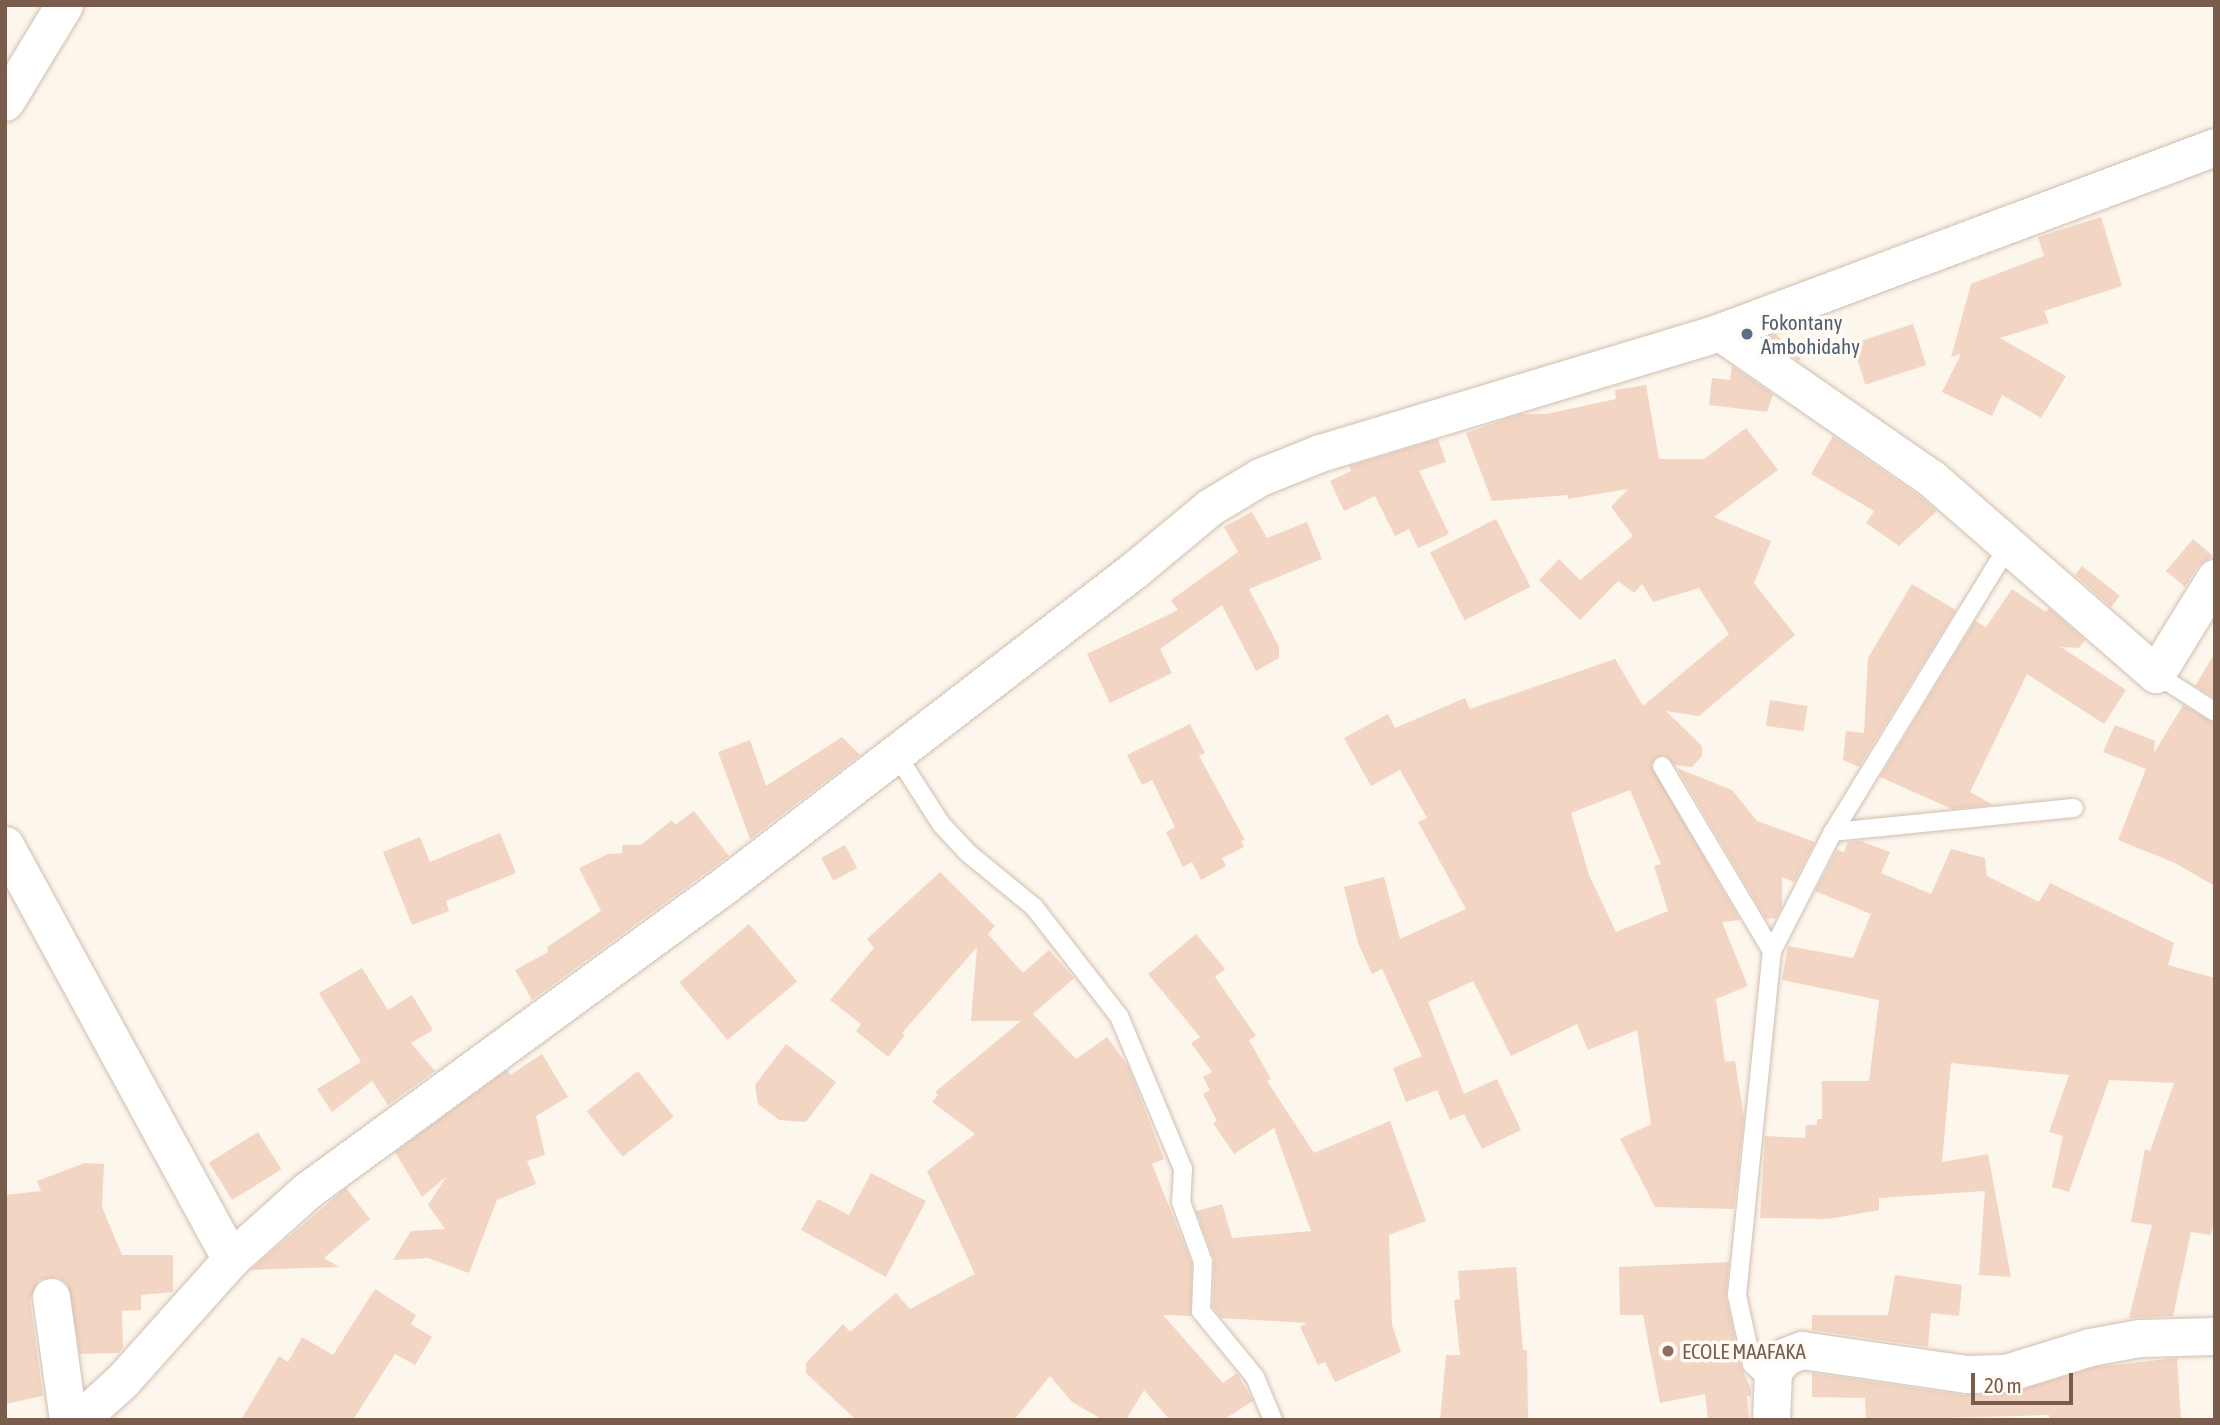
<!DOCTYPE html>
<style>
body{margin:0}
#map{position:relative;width:2220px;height:1425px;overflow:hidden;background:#fdf6ec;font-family:"Asap Condensed",sans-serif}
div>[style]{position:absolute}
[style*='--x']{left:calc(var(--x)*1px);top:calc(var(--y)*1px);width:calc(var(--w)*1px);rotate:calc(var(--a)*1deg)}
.building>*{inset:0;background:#f3d5c3;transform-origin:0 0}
.roads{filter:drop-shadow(0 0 2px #d1beb0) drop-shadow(0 0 2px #d1beb0)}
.lane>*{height:18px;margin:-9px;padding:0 9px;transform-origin:9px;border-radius:9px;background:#fff}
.street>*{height:37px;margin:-18.5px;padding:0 18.5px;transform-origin:18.5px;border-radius:18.5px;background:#fff}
.dots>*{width:19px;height:19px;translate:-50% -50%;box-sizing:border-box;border:4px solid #fffaf3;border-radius:50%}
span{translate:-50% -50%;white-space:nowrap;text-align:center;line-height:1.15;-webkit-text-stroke:7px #fffaf3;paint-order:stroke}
.service-label{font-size:21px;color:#4e5e75}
.left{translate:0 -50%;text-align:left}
.education-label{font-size:21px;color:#785e54}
.frame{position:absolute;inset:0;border:7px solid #7a5c4d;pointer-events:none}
.scale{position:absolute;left:1971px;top:1373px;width:102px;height:32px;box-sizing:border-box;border:4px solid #7a5c4d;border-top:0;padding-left:9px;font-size:21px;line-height:24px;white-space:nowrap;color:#7a5c4d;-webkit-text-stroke:5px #fffaf3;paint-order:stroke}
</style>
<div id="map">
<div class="building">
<i style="clip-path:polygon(2101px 217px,2122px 286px,2044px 311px,2049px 323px,2000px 338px,2066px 376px,2041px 418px,2002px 395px,1992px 416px,1942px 392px,1961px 354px,1951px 357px,1971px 284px,2044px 256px,2038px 237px)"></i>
<i style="left:1913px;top:324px;width:43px;height:64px;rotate:72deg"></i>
<i style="clip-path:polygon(1775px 334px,1802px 356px,1799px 361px,1765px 338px)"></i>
<i style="clip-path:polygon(1732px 366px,1773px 394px,1767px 412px,1709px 405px,1712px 378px,1730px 380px)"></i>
<i style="clip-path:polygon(evenodd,1646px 385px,1659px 459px,1704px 459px,1746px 428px,1778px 470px,1714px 517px,1771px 541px,1754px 583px,1795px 635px,1699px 716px,1666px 711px,1702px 746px,1702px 756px,1692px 767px,1675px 765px,1663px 755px,1651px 765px,1740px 920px,1722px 922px,1748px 986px,1716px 999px,1725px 1062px,1735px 1061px,1744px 1117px,1734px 1209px,1655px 1207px,1620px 1139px,1651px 1124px,1637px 1030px,1588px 1050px,1577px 1024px,1511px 1056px,1473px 981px,1428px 1002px,1464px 1094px,1497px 1079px,1521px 1130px,1482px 1149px,1464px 1114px,1450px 1120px,1437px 1090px,1406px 1102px,1393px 1068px,1422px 1056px,1382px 969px,1372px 974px,1358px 943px,1344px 887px,1384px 877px,1400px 939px,1466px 909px,1418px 822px,1427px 818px,1400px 770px,1371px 786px,1344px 738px,1388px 714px,1395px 728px,1465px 698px,1470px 709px,1615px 659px,1643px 706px,1729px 634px,1699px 588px,1653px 602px,1642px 584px,1634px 593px,1618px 581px,1580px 620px,1539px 580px,1559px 559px,1580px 580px,1633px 536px,1611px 507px,1628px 489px,1568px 499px,1568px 495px,1492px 501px,1466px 433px,1521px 414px,1546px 414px,1616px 399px,1615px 390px,1646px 385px,1630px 790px,1661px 864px,1654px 866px,1668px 911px,1616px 932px,1589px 875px,1571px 813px,1630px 790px)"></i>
<i style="clip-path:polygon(1833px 436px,1918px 495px,1937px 511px,1899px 546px,1866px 523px,1874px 511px,1811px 474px)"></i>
<i style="clip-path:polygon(1438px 439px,1446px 462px,1419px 471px,1449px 534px,1418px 548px,1409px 529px,1395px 536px,1375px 496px,1344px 511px,1330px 481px,1351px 471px,1349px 466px)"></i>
<i style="clip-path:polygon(1252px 512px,1267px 538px,1307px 522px,1322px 559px,1249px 589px,1279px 647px,1279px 658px,1256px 671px,1222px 605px,1160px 649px,1172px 673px,1110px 703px,1087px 654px,1178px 610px,1171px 600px,1238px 552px,1224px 527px)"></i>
<i style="left:1496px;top:519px;width:76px;height:74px;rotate:63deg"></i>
<i style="clip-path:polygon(2193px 539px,2213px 556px,2198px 566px,2185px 587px,2166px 571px)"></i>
<i style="clip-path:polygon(2082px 566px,2120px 596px,2111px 607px,2075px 575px)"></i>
<i style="clip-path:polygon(1912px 584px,1956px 610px,1859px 767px,1843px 760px,1846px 731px,1864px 733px,1868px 658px)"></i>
<i style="clip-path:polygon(2012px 589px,2046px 612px,2049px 608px,2085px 640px,2079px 648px,2061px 647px,2126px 690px,2104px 724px,2027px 674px,1970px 792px,1993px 805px,1952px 809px,1880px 777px,1975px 621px,1986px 627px)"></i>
<i style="clip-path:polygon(2215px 653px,2215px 698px,2195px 686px)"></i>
<i style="left:1770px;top:700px;width:38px;height:26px;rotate:9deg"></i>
<i style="clip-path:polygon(2183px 705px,2215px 723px,2215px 886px,2175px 863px,2118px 840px,2146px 769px,2103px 752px,2115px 725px,2155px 741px,2154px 753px)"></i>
<i style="clip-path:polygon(1190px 724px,1205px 753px,1199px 756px,1245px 840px,1241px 841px,1244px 847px,1222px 858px,1226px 866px,1201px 880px,1192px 862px,1183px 867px,1166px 832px,1175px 827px,1152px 780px,1142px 785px,1127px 755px)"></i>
<i style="clip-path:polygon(842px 737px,860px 755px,750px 839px,718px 752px,750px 740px,766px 786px)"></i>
<i style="clip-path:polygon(1677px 768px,1732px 790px,1757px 821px,1815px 842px,1794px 882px,1782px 877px,1782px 907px,1776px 918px,1766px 919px)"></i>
<i style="clip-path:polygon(694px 811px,729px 856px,532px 1000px,515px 970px,548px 952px,547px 947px,601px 911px,579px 868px,608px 854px,622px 853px,622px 845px,641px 845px,672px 820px,675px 825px)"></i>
<i style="clip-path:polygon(500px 833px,516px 873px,446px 901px,449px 911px,412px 925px,383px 852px,420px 837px,430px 862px)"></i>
<i style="clip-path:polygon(1861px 841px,1890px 852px,1881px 873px,1931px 894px,1951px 849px,1985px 858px,1987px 876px,2039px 902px,2050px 883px,2174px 943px,2168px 965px,2215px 978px,2215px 1215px,2211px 1235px,2191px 1232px,2173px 1316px,2129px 1318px,2152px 1225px,2131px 1222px,2145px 1149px,2150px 1151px,2174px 1083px,2109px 1080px,2069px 1192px,2052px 1187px,2063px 1136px,2049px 1132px,2069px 1075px,1951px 1063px,1942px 1162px,1988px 1154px,2011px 1277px,1979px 1275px,1985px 1191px,1879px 1198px,1879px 1210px,1828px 1219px,1760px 1218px,1765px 1136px,1805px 1138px,1806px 1125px,1817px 1125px,1817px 1119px,1822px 1119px,1822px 1081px,1869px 1081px,1879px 1000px,1782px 980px,1788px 946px,1853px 958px,1871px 914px,1815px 891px,1837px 850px,1844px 852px,1848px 842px)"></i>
<i style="left:845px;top:845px;width:26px;height:27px;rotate:62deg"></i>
<i style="clip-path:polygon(940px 872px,995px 926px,988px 934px,1023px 973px,1049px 950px,1074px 978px,1033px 1014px,1076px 1059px,1107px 1037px,1128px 1066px,1164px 1159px,1152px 1164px,1192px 1264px,1191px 1316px,1163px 1315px,1223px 1383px,1237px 1373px,1253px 1401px,1223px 1420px,1170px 1420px,1144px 1390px,1126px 1420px,1103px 1420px,1072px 1402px,1050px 1376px,1014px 1420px,856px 1420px,806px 1373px,806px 1363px,843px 1324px,850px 1332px,896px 1293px,910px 1309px,975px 1274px,927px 1171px,975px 1134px,932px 1102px,938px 1095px,935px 1092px,1021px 1021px,971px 1021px,977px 947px,902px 1033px,905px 1035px,888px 1057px,856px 1031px,861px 1024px,830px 1000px,874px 948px,867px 939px)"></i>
<i style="left:749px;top:924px;width:75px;height:91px;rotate:50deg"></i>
<i style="clip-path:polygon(1196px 934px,1225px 969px,1215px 977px,1256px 1036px,1249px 1040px,1271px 1079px,1267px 1081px,1314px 1153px,1390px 1121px,1426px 1221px,1389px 1235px,1392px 1325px,1401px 1352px,1335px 1382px,1325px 1362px,1318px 1365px,1300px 1327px,1307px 1323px,1221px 1318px,1213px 1307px,1214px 1259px,1196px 1211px,1222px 1204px,1232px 1238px,1311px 1231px,1274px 1128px,1234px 1154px,1213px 1123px,1217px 1121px,1203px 1094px,1210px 1090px,1203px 1077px,1212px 1072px,1191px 1043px,1200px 1037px,1148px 974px)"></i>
<i style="clip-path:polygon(362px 968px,388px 1010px,412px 995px,433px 1030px,411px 1043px,435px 1071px,388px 1105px,372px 1081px,332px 1112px,317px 1089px,361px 1062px,319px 993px)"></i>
<i style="clip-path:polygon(786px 1044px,836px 1082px,806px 1122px,779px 1120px,758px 1104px,755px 1085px)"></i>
<i style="clip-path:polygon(542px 1054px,568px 1097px,536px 1116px,545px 1155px,527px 1161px,536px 1184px,497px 1200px,469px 1273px,428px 1258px,393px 1260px,411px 1231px,445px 1229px,428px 1205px,446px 1177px,422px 1197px,395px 1152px,507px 1070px,510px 1075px)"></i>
<i style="left:638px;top:1071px;width:58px;height:65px;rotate:52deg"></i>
<i style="left:258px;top:1132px;width:44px;height:58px;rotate:58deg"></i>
<i style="clip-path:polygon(85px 1163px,104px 1164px,102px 1207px,122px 1255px,173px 1255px,173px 1292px,141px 1295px,141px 1310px,122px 1311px,123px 1348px,119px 1353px,80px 1354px,68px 1285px,58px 1277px,39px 1280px,30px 1300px,43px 1396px,5px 1404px,5px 1195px,41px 1191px,37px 1181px)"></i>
<i style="clip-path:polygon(871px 1173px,926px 1201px,886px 1277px,801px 1230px,818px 1199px,849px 1215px)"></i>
<i style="clip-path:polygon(346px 1188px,370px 1219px,324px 1258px,339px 1267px,250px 1270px)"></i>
<i style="clip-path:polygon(1729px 1262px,1726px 1297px,1741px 1366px,1751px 1389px,1751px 1396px,1747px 1396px,1749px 1420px,1708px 1420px,1705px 1394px,1660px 1403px,1643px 1315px,1620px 1315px,1619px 1267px)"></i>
<i style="clip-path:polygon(1516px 1267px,1523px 1350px,1527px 1350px,1528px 1420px,1440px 1420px,1446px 1355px,1460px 1355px,1454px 1300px,1460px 1299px,1458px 1271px)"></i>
<i style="clip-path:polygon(1895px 1275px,1962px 1285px,1959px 1316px,1931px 1313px,1928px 1347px,1812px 1330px,1812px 1315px,1888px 1315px)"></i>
<i style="clip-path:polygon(375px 1289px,416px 1315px,411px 1324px,432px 1337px,415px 1365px,395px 1354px,353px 1420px,241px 1420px,279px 1356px,288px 1362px,302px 1337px,333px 1355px)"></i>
<i style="clip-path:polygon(2177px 1358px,2181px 1420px,2049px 1420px,2049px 1415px,1866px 1420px,1865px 1398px,1812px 1397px,1812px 1373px,1963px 1395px,2007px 1394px,2095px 1367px)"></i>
</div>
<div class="roads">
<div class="lane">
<i style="--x:2156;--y:674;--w:70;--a:32.8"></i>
<i style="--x:895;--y:752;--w:85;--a:57.4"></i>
<i style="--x:941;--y:824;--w:40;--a:47"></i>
<i style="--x:968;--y:853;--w:85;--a:39.3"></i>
<i style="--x:1034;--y:907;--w:138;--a:52.1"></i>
<i style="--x:1119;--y:1016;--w:166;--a:67.3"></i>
<i style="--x:1183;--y:1169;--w:33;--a:93"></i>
<i style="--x:1181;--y:1202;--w:64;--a:69.9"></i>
<i style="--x:1203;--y:1262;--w:49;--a:92.3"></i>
<i style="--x:1201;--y:1311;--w:85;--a:50.7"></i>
<i style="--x:1255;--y:1377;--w:47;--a:67.3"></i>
<i style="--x:1662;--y:766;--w:215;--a:59.3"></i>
<i style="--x:1833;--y:832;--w:242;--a:-5.7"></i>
<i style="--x:1771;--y:1382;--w:26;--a:-137"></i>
<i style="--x:1752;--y:1364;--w:71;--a:-102.3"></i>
<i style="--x:1737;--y:1295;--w:346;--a:-84.2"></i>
<i style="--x:1772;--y:951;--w:134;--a:-62.9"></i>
<i style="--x:1833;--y:832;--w:333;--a:-58.5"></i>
</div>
<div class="street">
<i style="--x:5;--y:102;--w:114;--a:-58.7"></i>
<i style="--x:1720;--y:332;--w:257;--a:34.7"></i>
<i style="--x:1931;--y:478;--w:298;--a:41.1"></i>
<i style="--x:2156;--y:674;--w:113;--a:-58.4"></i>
<i style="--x:5;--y:845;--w:472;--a:61.4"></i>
<i style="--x:51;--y:1297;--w:124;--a:82.1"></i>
<i style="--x:79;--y:1420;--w:58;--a:-42.2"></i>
<i style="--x:122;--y:1381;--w:164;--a:-48.2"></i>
<i style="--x:231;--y:1259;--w:103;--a:-41.9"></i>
<i style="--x:308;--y:1190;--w:512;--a:-36.18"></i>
<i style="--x:721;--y:888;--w:520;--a:-37.58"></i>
<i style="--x:1133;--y:571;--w:100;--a:-39.7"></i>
<i style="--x:1210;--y:507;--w:58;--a:-31"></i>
<i style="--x:1260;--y:477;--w:65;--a:-21.8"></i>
<i style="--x:1320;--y:453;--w:418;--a:-16.8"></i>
<i style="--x:1720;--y:332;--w:528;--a:-20.49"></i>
<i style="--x:1771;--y:1420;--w:50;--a:-87.7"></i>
<i style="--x:1773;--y:1370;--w:19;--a:-47"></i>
<i style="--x:1786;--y:1356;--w:17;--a:-21"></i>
<i style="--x:1802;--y:1350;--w:166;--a:8.3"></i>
<i style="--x:1966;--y:1374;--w:40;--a:-1.4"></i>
<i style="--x:2006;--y:1373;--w:88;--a:-17.2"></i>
<i style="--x:2090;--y:1347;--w:50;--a:-10.4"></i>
<i style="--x:2139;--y:1338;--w:76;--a:-1.5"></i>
</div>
</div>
<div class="dots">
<i style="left:1747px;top:334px;background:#5c6f8a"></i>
<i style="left:1668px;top:1351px;background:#8d6e63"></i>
</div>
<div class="service-label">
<span class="left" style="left:1761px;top:334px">Fokontany<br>Ambohidahy</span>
</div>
<div class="education-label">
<span class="left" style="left:1682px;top:1351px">ECOLE MAAFAKA</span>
</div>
<div class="frame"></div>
<div class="scale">20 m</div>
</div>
